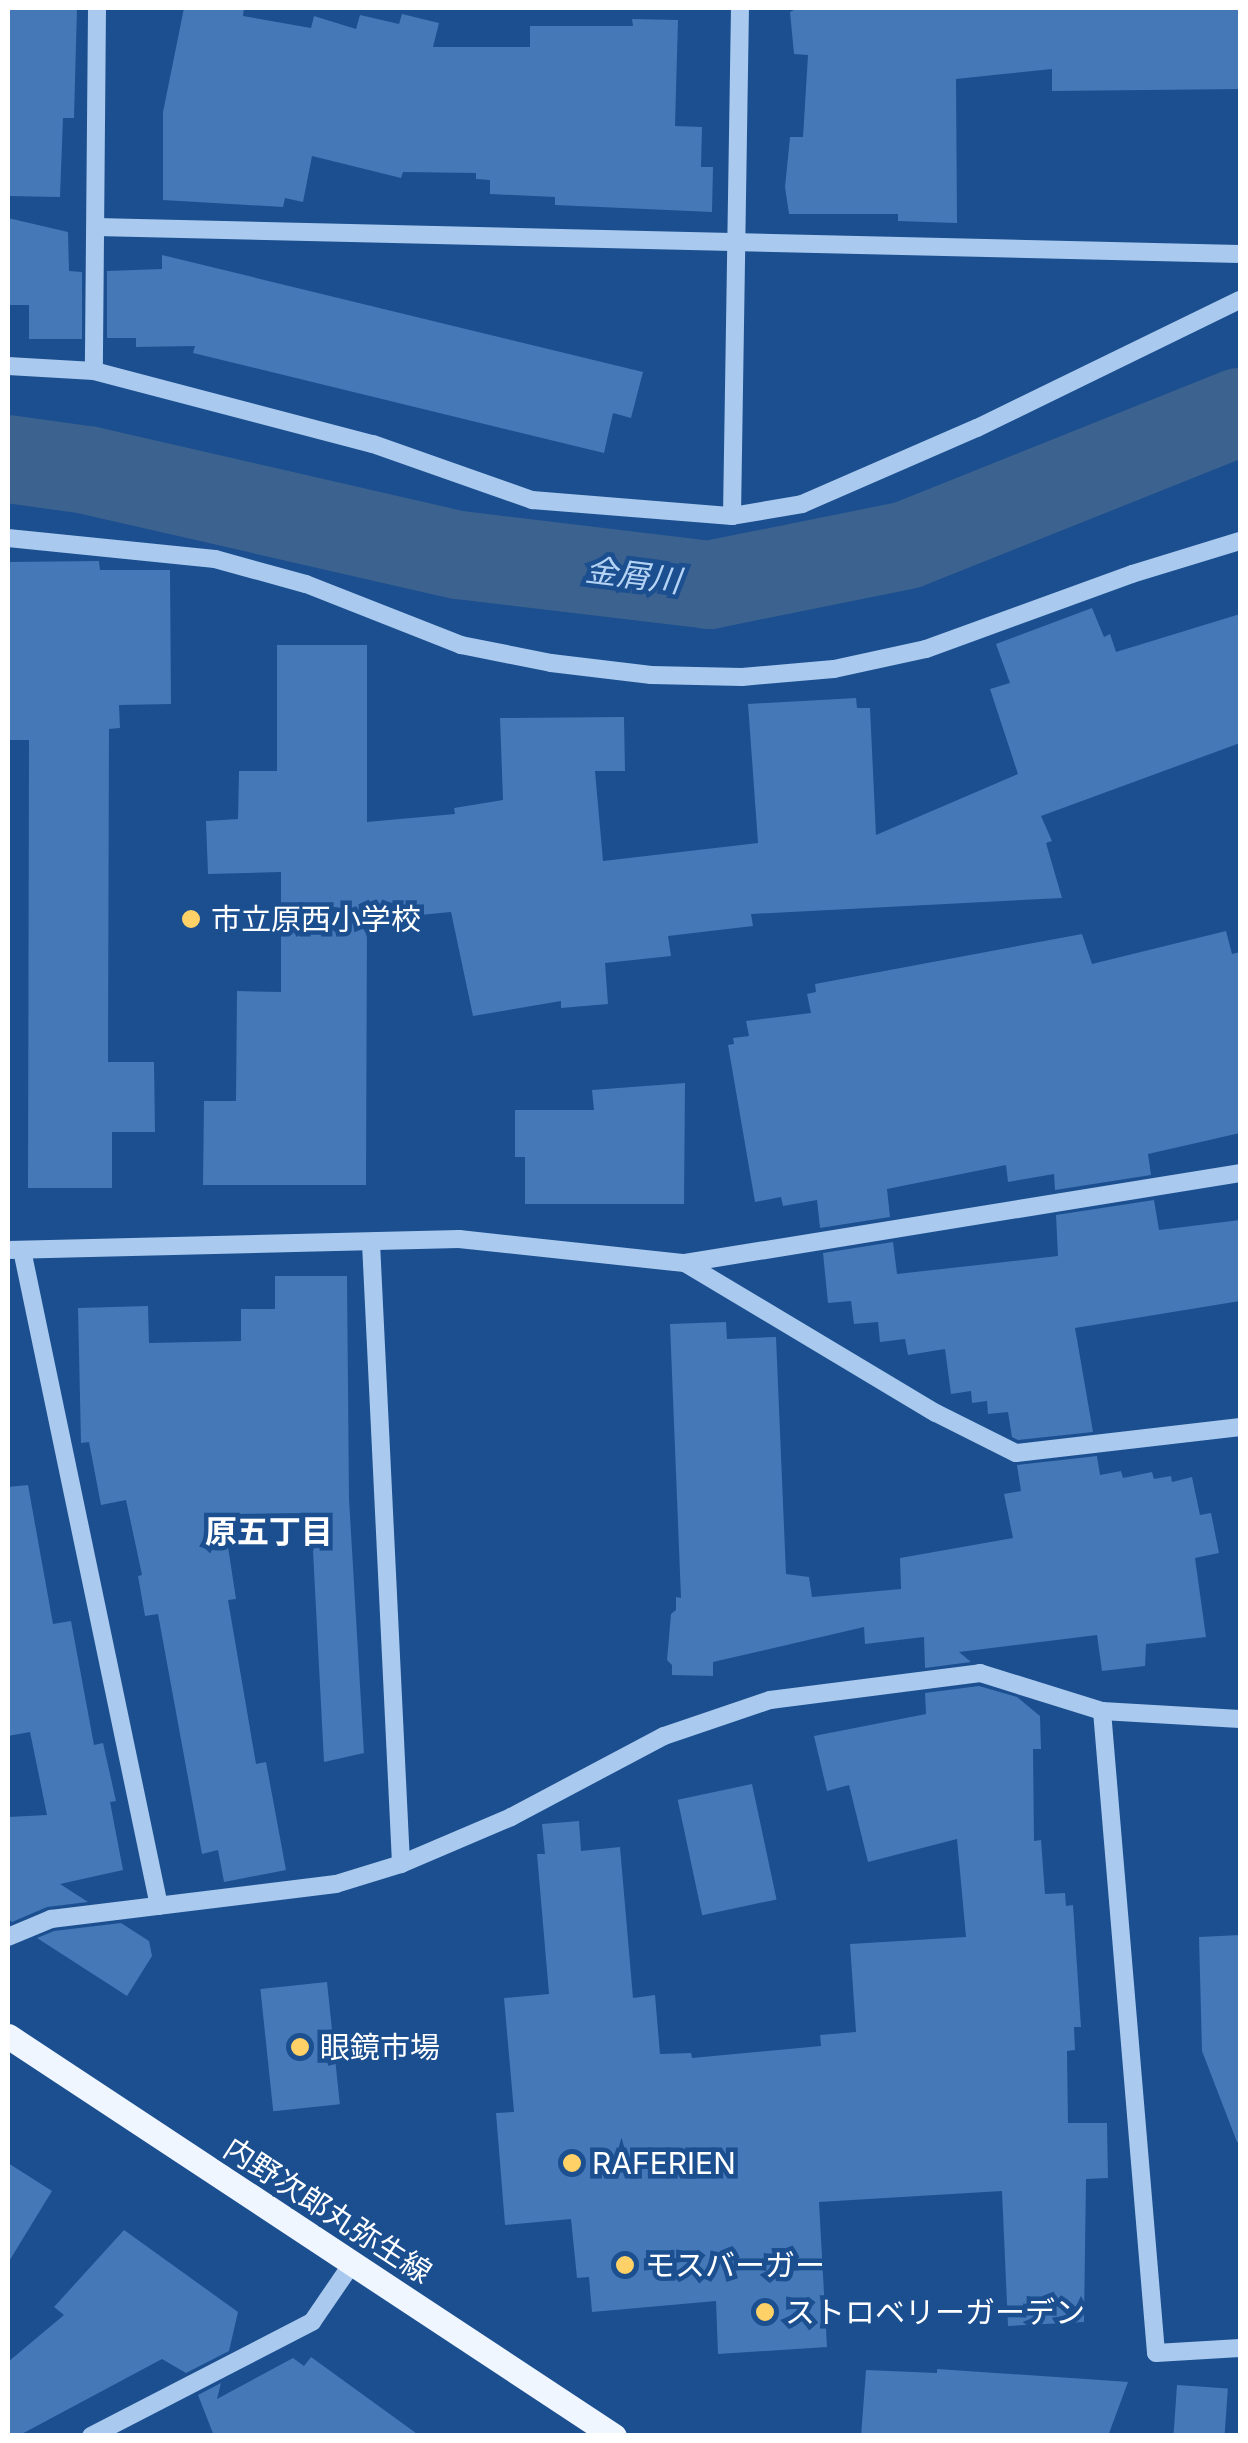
<!DOCTYPE html>
<meta charset="utf-8">
<style>
body{margin:0}
#map{position:relative;width:1248px;height:2443px;overflow:hidden;background:#1b4f8f;font-family:Inter,"Noto Sans JP",sans-serif}
div>[style]{position:absolute}
[style*='--x']{left:calc(var(--x)*1px);top:calc(var(--y)*1px);width:calc(var(--w)*1px);rotate:calc(var(--a)*1deg)}
.river>*{height:88px;margin:-44px;padding:0 44px;transform-origin:44px;border-radius:44px;background:#3c6290}
.building>*{inset:0;background:#4478b7;transform-origin:0 0}
.minor>*{height:18px;margin:-9px;padding:0 9px;transform-origin:9px;border-radius:9px;background:#a9c9ee}
.major>*{height:25px;margin:-12.5px;padding:0 12.5px;transform-origin:12.5px;border-radius:12.5px;background:#f0f6ff}
.dots>*{width:28px;height:28px;translate:-50% -50%;box-sizing:border-box;border:5px solid #1b4f8f;border-radius:50%}
span{translate:-50% -50%;white-space:nowrap;text-align:center;line-height:1.15;-webkit-text-stroke:9px #1b4f8f;paint-order:stroke}
.poi-label{font-size:30px;color:#fff}
.left{translate:0 -50%;text-align:left}
.street-label{font-size:30px;color:#fff}
.water-label{font-size:32px;color:#b5d3f5;font-style:italic}
.neighbourhood-label{font-size:32px;color:#fff;font-weight:700}
.frame{position:absolute;inset:0;border:10px solid #fff;pointer-events:none}
</style>
<div id="map">
<div class="river">
<i style="--x:8;--y:459;--w:80;--a:7.9"></i>
<i style="--x:87;--y:470;--w:382;--a:12.9"></i>
<i style="--x:459;--y:555;--w:252;--a:6.8"></i>
<i style="--x:709;--y:585;--w:202;--a:-11.4"></i>
<i style="--x:907;--y:545;--w:359;--a:-21.8"></i>
</div>
<div class="building">
<i style="clip-path:polygon(8px 8px,77px 8px,74px 118px,63px 118px,60px 197px,8px 196px)"></i>
<i style="clip-path:polygon(184px 8px,244px 8px,243px 16px,311px 28px,314px 16px,356px 29px,360px 15px,399px 24px,402px 14px,439px 23px,433px 47px,530px 47px,530px 26px,633px 26px,632px 19px,678px 20px,675px 126px,702px 127px,701px 167px,713px 167px,712px 212px,555px 205px,555px 197px,490px 194px,490px 180px,476px 179px,476px 173px,403px 172px,401px 178px,312px 156px,303px 202px,285px 198px,283px 207px,163px 200px,163px 112px)"></i>
<i style="clip-path:polygon(798px 8px,1240px 8px,1240px 89px,1052px 91px,1052px 69px,956px 79px,957px 223px,898px 221px,898px 214px,789px 214px,785px 187px,790px 137px,803px 137px,808px 55px,794px 54px,790px 12px)"></i>
<i style="clip-path:polygon(8px 218px,68px 232px,69px 271px,82px 272px,82px 339px,29px 339px,29px 305px,8px 305px)"></i>
<i style="clip-path:polygon(162px 255px,643px 372px,631px 418px,613px 413px,604px 453px,193px 353px,195px 346px,136px 347px,136px 338px,107px 338px,107px 271px,162px 269px)"></i>
<i style="clip-path:polygon(99px 561px,100px 570px,170px 570px,171px 704px,119px 705px,120px 728px,109px 729px,108px 1062px,154px 1062px,155px 1132px,112px 1132px,112px 1188px,28px 1188px,29px 740px,8px 740px,8px 562px)"></i>
<i style="clip-path:polygon(1092px 608px,1104px 637px,1110px 634px,1116px 652px,1240px 614px,1240px 743px,1041px 816px,1052px 841px,1046px 843px,1062px 898px,751px 914px,753px 926px,668px 936px,671px 956px,605px 963px,608px 1004px,561px 1008px,561px 1001px,473px 1016px,451px 912px,367px 920px,366px 1185px,203px 1185px,204px 1101px,236px 1101px,237px 991px,281px 992px,281px 872px,208px 874px,206px 821px,238px 819px,239px 771px,277px 771px,277px 645px,367px 645px,367px 822px,455px 814px,454px 808px,503px 800px,500px 718px,624px 717px,625px 771px,595px 771px,603px 861px,758px 843px,748px 704px,856px 698px,857px 708px,870px 708px,876px 835px,1018px 774px,990px 689px,1010px 683px,996px 644px)"></i>
<i style="clip-path:polygon(1226px 931px,1232px 954px,1240px 952px,1240px 1133px,1148px 1154px,1151px 1175px,1055px 1190px,1054px 1174px,1008px 1182px,1006px 1165px,887px 1189px,890px 1217px,820px 1228px,817px 1200px,783px 1206px,781px 1197px,755px 1202px,728px 1045px,734px 1044px,733px 1038px,749px 1036px,746px 1021px,811px 1013px,807px 994px,816px 992px,815px 984px,1082px 934px,1092px 964px)"></i>
<i style="clip-path:polygon(685px 1083px,684px 1204px,525px 1204px,525px 1157px,515px 1157px,515px 1110px,594px 1110px,592px 1090px)"></i>
<i style="clip-path:polygon(1154px 1200px,1159px 1230px,1240px 1220px,1240px 1301px,1075px 1328px,1093px 1432px,1018px 1440px,1012px 1437px,1008px 1412px,988px 1414px,987px 1401px,972px 1403px,971px 1391px,951px 1394px,945px 1349px,908px 1355px,905px 1339px,880px 1342px,878px 1322px,854px 1324px,851px 1301px,828px 1303px,823px 1253px,893px 1242px,897px 1274px,1058px 1256px,1056px 1215px)"></i>
<i style="clip-path:polygon(275px 1276px,347px 1276px,349px 1499px,364px 1753px,324px 1762px,311px 1513px,223px 1514px,236px 1599px,228px 1600px,256px 1764px,266px 1762px,286px 1870px,224px 1882px,218px 1850px,202px 1854px,158px 1614px,145px 1616px,138px 1576px,142px 1575px,126px 1500px,101px 1505px,89px 1442px,81px 1443px,78px 1308px,148px 1306px,149px 1343px,241px 1341px,241px 1309px,275px 1309px)"></i>
<i style="clip-path:polygon(726px 1322px,727px 1339px,776px 1337px,786px 1574px,809px 1577px,812px 1597px,901px 1589px,900px 1558px,1013px 1538px,1004px 1494px,1021px 1491px,1017px 1465px,1097px 1456px,1100px 1475px,1121px 1471px,1123px 1478px,1152px 1472px,1154px 1479px,1171px 1476px,1172px 1482px,1192px 1477px,1200px 1515px,1211px 1513px,1219px 1553px,1195px 1558px,1206px 1637px,1146px 1644px,1145px 1666px,1102px 1671px,1097px 1635px,959px 1652px,971px 1662px,925px 1668px,924px 1637px,865px 1644px,864px 1627px,713px 1662px,713px 1676px,672px 1675px,672px 1665px,667px 1660px,671px 1614px,676px 1610px,676px 1597px,681px 1598px,670px 1324px)"></i>
<i style="clip-path:polygon(28px 1485px,53px 1624px,71px 1621px,94px 1745px,103px 1743px,116px 1801px,110px 1802px,123px 1870px,60px 1884px,88px 1902px,47px 1907px,12px 1922px,8px 1919px,8px 1817px,47px 1815px,30px 1732px,8px 1736px,8px 1487px)"></i>
<i style="clip-path:polygon(979px 1686px,1017px 1697px,1040px 1716px,1041px 1749px,1033px 1749px,1034px 1841px,1041px 1840px,1045px 1894px,1065px 1893px,1066px 1906px,1073px 1905px,1081px 2027px,1074px 2027px,1075px 2050px,1067px 2051px,1068px 2123px,1107px 2123px,1108px 2178px,1086px 2179px,1084px 2322px,1008px 2326px,1002px 2191px,819px 2202px,827px 2347px,718px 2354px,716px 2301px,592px 2312px,589px 2277px,577px 2278px,571px 2219px,505px 2225px,496px 2113px,514px 2112px,504px 1998px,549px 1994px,537px 1854px,545px 1854px,542px 1824px,579px 1821px,581px 1851px,620px 1847px,633px 1998px,655px 1995px,660px 2054px,691px 2053px,692px 2058px,821px 2046px,820px 2035px,856px 2032px,850px 1944px,966px 1937px,957px 1839px,868px 1862px,849px 1785px,827px 1791px,814px 1736px,926px 1714px,925px 1693px)"></i>
<i style="left:752px;top:1784px;width:118px;height:76px;rotate:78deg"></i>
<i style="clip-path:polygon(121px 1923px,149px 1941px,152px 1956px,127px 1996px,37px 1938px,54px 1931px)"></i>
<i style="clip-path:polygon(1240px 1935px,1240px 2142px,1237px 2142px,1202px 2051px,1199px 1937px)"></i>
<i style="left:327px;top:1982px;width:123px;height:67px;rotate:84deg"></i>
<i style="clip-path:polygon(8px 2163px,52px 2191px,8px 2263px)"></i>
<i style="clip-path:polygon(124px 2230px,238px 2312px,229px 2351px,186px 2373px,162px 2359px,18px 2436px,8px 2436px,8px 2362px,64px 2315px,54px 2307px)"></i>
<i style="clip-path:polygon(311px 2357px,420px 2436px,214px 2436px,198px 2395px,221px 2383px,217px 2399px,293px 2358px,304px 2366px)"></i>
<i style="clip-path:polygon(937px 2369px,1115px 2381px,1128px 2382px,1108px 2436px,861px 2436px,866px 2370px,937px 2373px)"></i>
<i style="left:1177px;top:2385px;width:51px;height:51px;rotate:4deg"></i>
</div>
<div class="minor">
<i style="--x:97;--y:8;--w:363;--a:90.5"></i>
<i style="--x:94;--y:371;--w:288;--a:14.7"></i>
<i style="--x:373;--y:444;--w:169;--a:19.4"></i>
<i style="--x:532;--y:500;--w:201;--a:4.6"></i>
<i style="--x:732;--y:516;--w:71;--a:-9.7"></i>
<i style="--x:802;--y:504;--w:191;--a:-23.5"></i>
<i style="--x:977;--y:428;--w:292;--a:-26"></i>
<i style="--x:96;--y:227;--w:1144;--a:1.35"></i>
<i style="--x:8;--y:366;--w:86;--a:3.3"></i>
<i style="--x:732;--y:516;--w:508;--a:-89.1"></i>
<i style="--x:8;--y:538;--w:208;--a:5.8"></i>
<i style="--x:215;--y:559;--w:94;--a:15.4"></i>
<i style="--x:306;--y:584;--w:167;--a:21.5"></i>
<i style="--x:461;--y:645;--w:92;--a:11.3"></i>
<i style="--x:551;--y:663;--w:101;--a:6.8"></i>
<i style="--x:651;--y:675;--w:91;--a:1.3"></i>
<i style="--x:742;--y:677;--w:92;--a:-5"></i>
<i style="--x:834;--y:669;--w:94;--a:-12.3"></i>
<i style="--x:926;--y:649;--w:219;--a:-20"></i>
<i style="--x:1132;--y:574;--w:113;--a:-17"></i>
<i style="--x:371;--y:1243;--w:622;--a:87.23"></i>
<i style="--x:8;--y:1250;--w:451;--a:-1.4"></i>
<i style="--x:459;--y:1239;--w:227;--a:6.1"></i>
<i style="--x:685;--y:1263;--w:292;--a:30.9"></i>
<i style="--x:936;--y:1413;--w:89;--a:26.6"></i>
<i style="--x:1016;--y:1453;--w:226;--a:-6.6"></i>
<i style="--x:22;--y:1250;--w:670;--a:78.2"></i>
<i style="--x:685;--y:1263;--w:562;--a:-9.21"></i>
<i style="--x:1102;--y:1711;--w:644;--a:85.19"></i>
<i style="--x:1156;--y:2353;--w:84;--a:-3.4"></i>
<i style="--x:8;--y:1937;--w:47;--a:-22.7"></i>
<i style="--x:51;--y:1919;--w:287;--a:-7"></i>
<i style="--x:336;--y:1884;--w:68;--a:-17.1"></i>
<i style="--x:401;--y:1864;--w:120;--a:-23.1"></i>
<i style="--x:511;--y:1817;--w:173;--a:-27.9"></i>
<i style="--x:664;--y:1736;--w:112;--a:-18.8"></i>
<i style="--x:770;--y:1700;--w:212;--a:-7.3"></i>
<i style="--x:980;--y:1673;--w:128;--a:17.3"></i>
<i style="--x:1102;--y:1711;--w:138;--a:3.3"></i>
<i style="--x:91;--y:2436;--w:249;--a:-27.3"></i>
<i style="--x:312;--y:2322;--w:69;--a:-55.6"></i>
</div>
<div class="major">
<i style="--x:8;--y:2036;--w:726;--a:33.43"></i>
</div>
<div class="dots">
<i style="left:191px;top:919px;background:#ffd166"></i>
<i style="left:300px;top:2047px;background:#ffd166"></i>
<i style="left:572px;top:2163px;background:#ffd166"></i>
<i style="left:625px;top:2265px;background:#ffd166"></i>
<i style="left:765px;top:2312px;background:#ffd166"></i>
</div>
<div class="poi-label">
<span class="left" style="left:211px;top:919px">市立原西小学校</span>
<span class="left" style="left:320px;top:2047px">眼鏡市場</span>
<span class="left" style="left:592px;top:2163px">RAFERIEN</span>
<span class="left" style="left:645px;top:2265px">モスバーガー</span>
<span class="left" style="left:785px;top:2312px">ストロベリーガーデン</span>
</div>
<div class="street-label">
<span style="left:328px;top:2210px;rotate:33deg">内野次郎丸弥生線</span>
</div>
<div class="water-label">
<span style="left:633px;top:576px;rotate:7deg">金屑川</span>
</div>
<div class="neighbourhood-label">
<span style="left:269px;top:1532px">原五丁目</span>
</div>
<div class="frame"></div>
</div>
